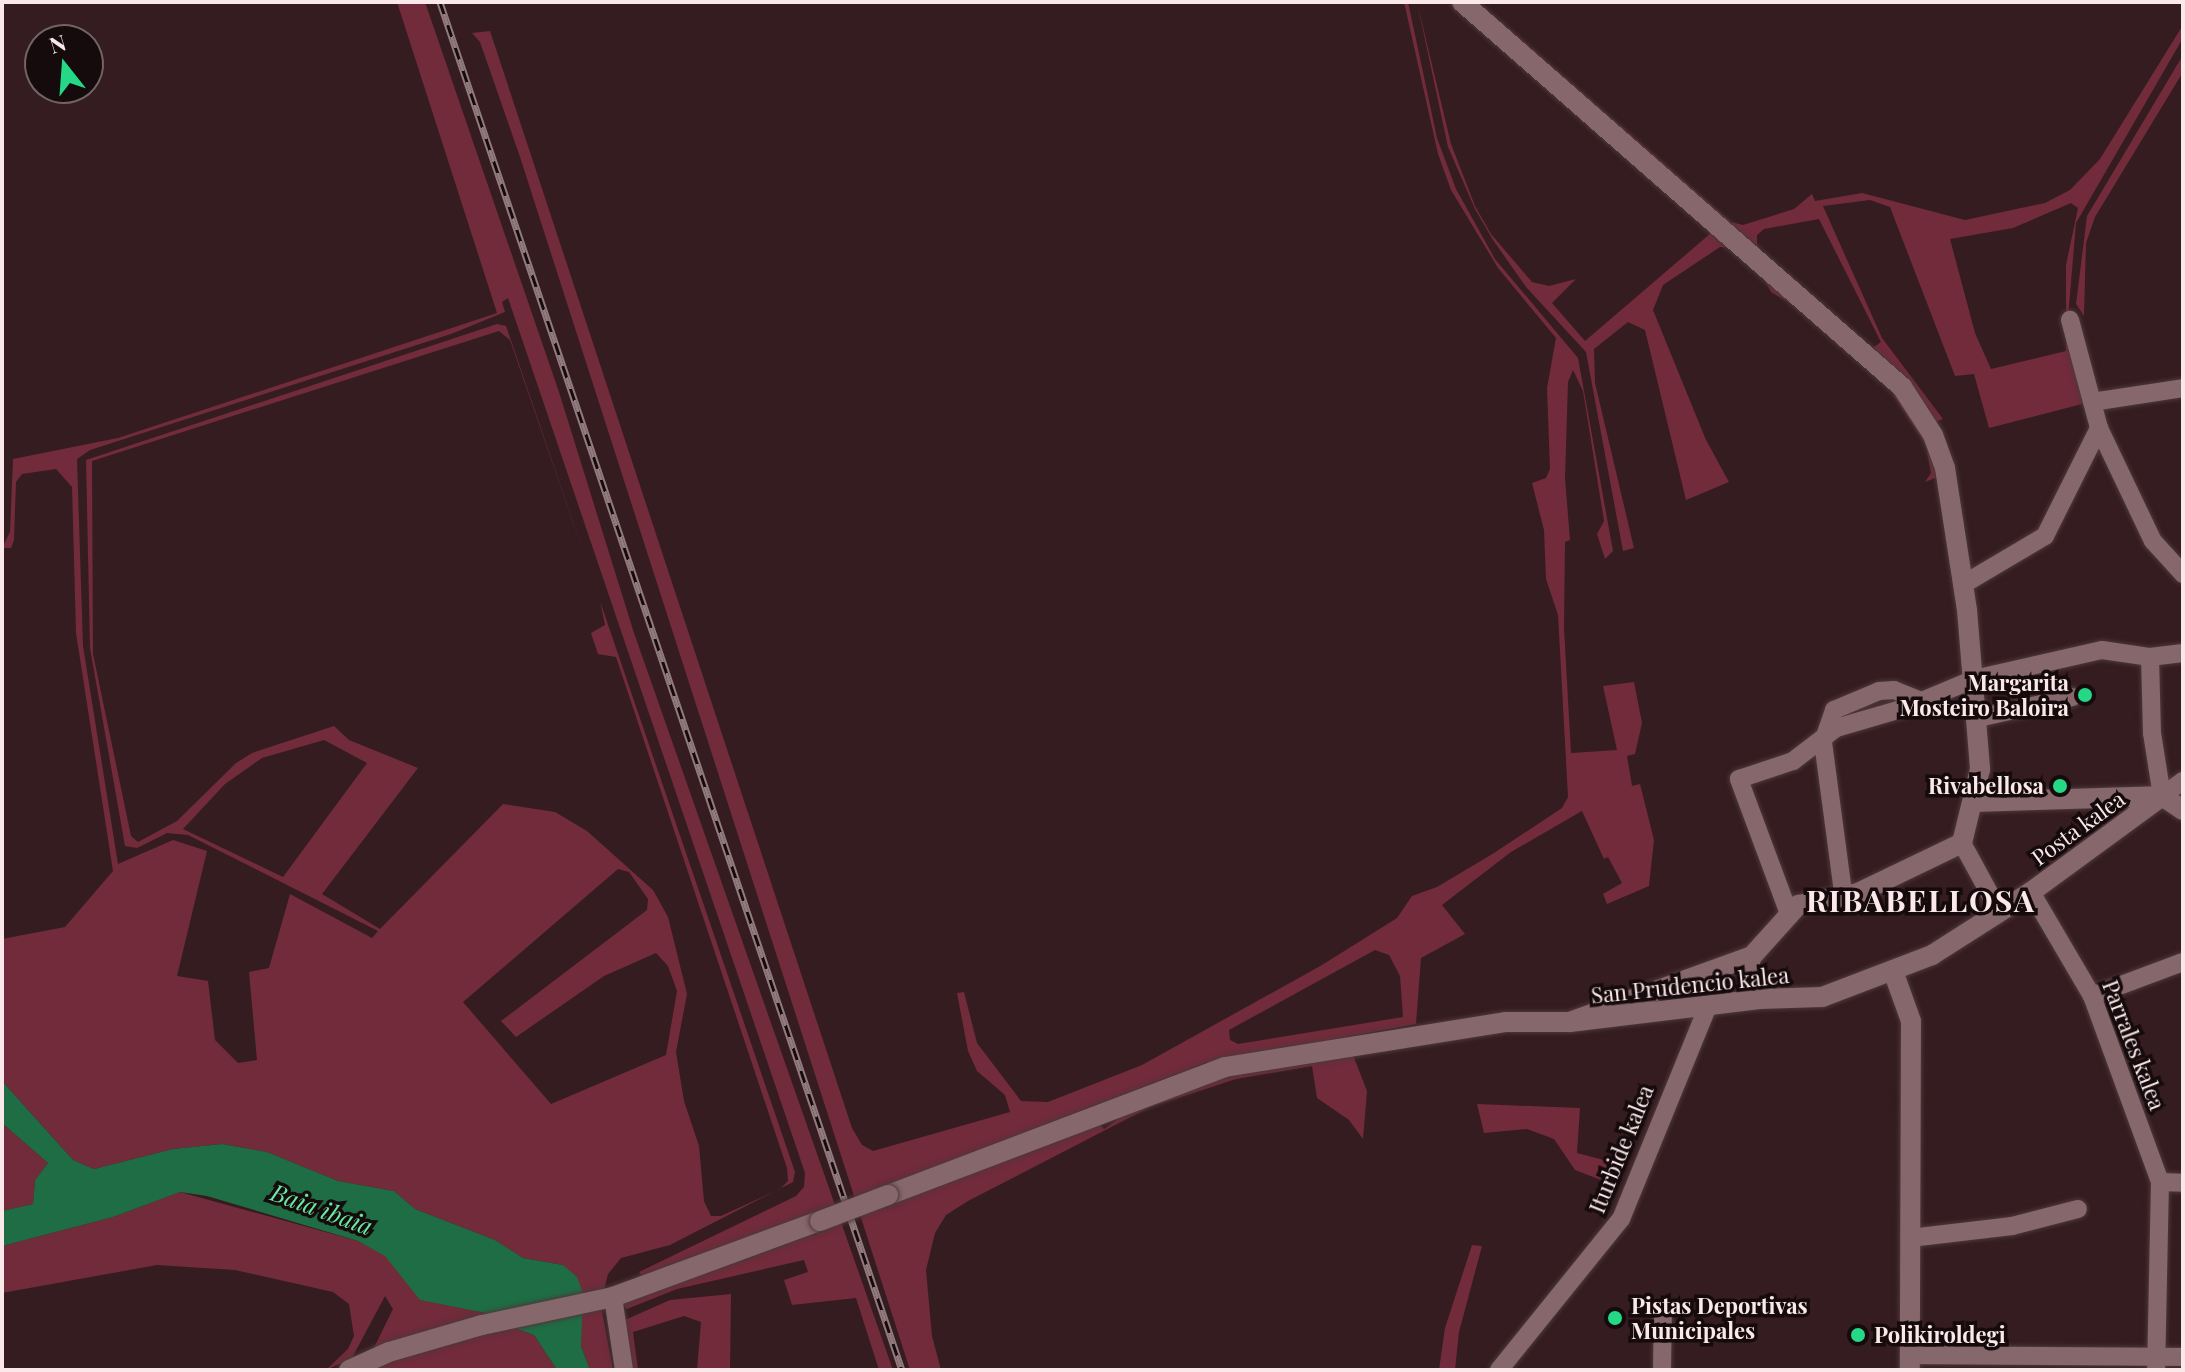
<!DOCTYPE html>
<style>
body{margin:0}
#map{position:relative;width:2185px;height:1372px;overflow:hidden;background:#351c20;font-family:"Playfair Display",serif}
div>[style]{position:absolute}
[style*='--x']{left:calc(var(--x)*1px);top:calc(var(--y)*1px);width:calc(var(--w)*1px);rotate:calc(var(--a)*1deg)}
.green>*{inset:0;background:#722b3a}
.water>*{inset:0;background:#1f6d45}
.roads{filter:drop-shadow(0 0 2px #4c383b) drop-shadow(0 0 2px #4c383b)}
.minor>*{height:18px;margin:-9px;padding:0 9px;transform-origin:9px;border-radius:9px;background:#86676b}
.tertiary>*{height:20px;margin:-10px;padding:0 10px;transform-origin:10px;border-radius:10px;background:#86676b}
.rail>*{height:7px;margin-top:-3.5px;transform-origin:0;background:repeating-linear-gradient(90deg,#150a0c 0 12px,#917b7e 0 24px);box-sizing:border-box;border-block:2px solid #917b7e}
.bridges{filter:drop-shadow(0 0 2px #4c383b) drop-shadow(0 0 2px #4c383b)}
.tertiary-bridge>*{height:20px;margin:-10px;padding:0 10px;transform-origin:10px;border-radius:10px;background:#86676b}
.dots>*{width:22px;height:22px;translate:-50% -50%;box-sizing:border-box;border:4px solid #150a0c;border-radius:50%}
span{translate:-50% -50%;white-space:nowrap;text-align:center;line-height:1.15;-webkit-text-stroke:7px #150a0c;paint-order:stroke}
.poi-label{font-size:22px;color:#fae8ea;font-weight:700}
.right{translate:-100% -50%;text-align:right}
.left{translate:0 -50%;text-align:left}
.street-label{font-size:22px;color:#fae8ea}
.water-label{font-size:24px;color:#68eaa2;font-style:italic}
.district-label{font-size:30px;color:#fae8ea;font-weight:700;letter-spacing:2px}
.frame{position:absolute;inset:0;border:4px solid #fae8ea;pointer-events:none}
.north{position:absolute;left:24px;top:24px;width:80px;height:80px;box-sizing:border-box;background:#150a0c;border:2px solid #716365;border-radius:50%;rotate:343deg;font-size:22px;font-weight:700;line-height:32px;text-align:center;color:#fae8ea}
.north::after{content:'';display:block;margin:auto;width:28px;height:36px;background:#25d886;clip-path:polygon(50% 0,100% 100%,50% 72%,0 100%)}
</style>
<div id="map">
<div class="green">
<i style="clip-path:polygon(evenodd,397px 2px,425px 2px,559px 392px,634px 633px,893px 1370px,879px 1370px,856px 1298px,792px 1305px,784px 1280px,808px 1272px,804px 1260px,677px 1289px,627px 1309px,622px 1304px,831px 1228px,643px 1277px,639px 1272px,796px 1196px,804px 1187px,805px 1173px,508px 298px,502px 302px,505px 312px,451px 334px,90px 450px,77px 459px,83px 646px,118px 864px,173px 840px,207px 851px,177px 976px,208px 981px,215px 1040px,238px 1063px,257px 1060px,249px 972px,269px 968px,290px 894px,372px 938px,378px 931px,188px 835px,167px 833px,137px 848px,125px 846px,90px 648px,86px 460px,497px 324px,506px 326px,795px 1172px,793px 1182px,670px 1245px,621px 1258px,608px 1274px,603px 1294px,583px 1298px,563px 1265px,523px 1258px,495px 1240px,415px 1209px,394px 1191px,338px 1181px,267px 1152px,222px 1144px,173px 1149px,94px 1169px,73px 1160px,2px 1081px,2px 939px,65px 927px,113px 871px,76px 633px,72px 487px,56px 469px,22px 474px,16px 482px,14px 540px,11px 548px,2px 548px,10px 532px,13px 459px,118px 438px,497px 313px,397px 2px,499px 331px,510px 340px,600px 601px,605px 625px,591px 633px,598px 654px,616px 657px,787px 1168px,788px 1181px,780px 1189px,721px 1216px,711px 1216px,704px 1201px,699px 1146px,684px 1101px,676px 1052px,687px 994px,668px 917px,653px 890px,587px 831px,555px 812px,503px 804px,380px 929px,322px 894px,418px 768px,349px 740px,334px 726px,252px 753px,236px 763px,177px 821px,138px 842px,131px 836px,93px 654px,92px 461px,499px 331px,397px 2px,324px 740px,367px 763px,283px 877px,183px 829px,225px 784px,262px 758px,324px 740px,397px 2px,618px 869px,629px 872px,648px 899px,647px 910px,501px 1021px,516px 1037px,604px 976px,656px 953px,668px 966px,677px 991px,666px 1055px,551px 1104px,463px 1002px,618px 869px)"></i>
<i style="clip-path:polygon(evenodd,1404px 2px,1408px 2px,1437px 138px,1456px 189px,1495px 259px,1578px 358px,1613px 551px,1605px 559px,1597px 534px,1604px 521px,1583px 391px,1573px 370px,1568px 382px,1565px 478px,1570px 540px,1565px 542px,1564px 628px,1571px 753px,1617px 750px,1603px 686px,1634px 682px,1642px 723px,1635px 754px,1627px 756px,1632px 786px,1640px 784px,1654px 840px,1649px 886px,1607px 904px,1603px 894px,1622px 883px,1608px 857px,1604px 859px,1582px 811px,1511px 852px,1442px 905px,1465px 934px,1421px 958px,1416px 1024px,1205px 1063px,877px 1189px,1096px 1120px,1104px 1129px,1138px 1105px,1214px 1076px,1353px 1055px,1367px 1091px,1363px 1139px,1349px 1120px,1317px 1098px,1312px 1066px,1236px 1079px,1150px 1107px,968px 1201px,946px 1215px,935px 1233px,926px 1270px,932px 1336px,941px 1370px,910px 1370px,520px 157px,480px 42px,472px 33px,490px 31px,852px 1128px,862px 1145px,873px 1151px,1010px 1112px,1005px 1095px,977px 1071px,968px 1051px,957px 993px,964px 992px,977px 1043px,1021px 1101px,1048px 1102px,1142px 1065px,1322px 965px,1397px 918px,1412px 896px,1437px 887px,1494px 853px,1562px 808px,1568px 797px,1558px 615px,1546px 579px,1544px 530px,1532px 483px,1546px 478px,1550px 469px,1547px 388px,1556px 338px,1498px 268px,1451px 190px,1438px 154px,1404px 2px,1375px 950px,1389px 955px,1400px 976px,1403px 1017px,1238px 1044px,1230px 1040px,1229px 1030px,1375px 950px)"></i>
<i style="clip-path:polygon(1417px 2px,1451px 144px,1475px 206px,1491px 234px,1532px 282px,1549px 286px,1576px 279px,1552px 303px,1585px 341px,1718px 227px,1887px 377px,1923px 426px,1940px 476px,1925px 482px,1931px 473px,1926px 445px,1881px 376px,1809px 314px,1771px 292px,1760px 271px,1736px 248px,1720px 247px,1663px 285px,1653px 310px,1706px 440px,1729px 482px,1686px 500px,1645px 330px,1628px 322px,1594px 349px,1595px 383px,1634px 548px,1623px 551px,1586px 352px,1526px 287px,1493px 240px,1475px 209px,1448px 147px)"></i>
<i style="clip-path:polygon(evenodd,1471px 2px,1478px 2px,1731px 222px,1743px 225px,1794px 209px,1812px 194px,1815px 201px,1862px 193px,1965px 220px,2045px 203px,2070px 190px,2100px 159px,2183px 25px,2183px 38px,2076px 223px,2068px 318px,2086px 403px,1989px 428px,1974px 374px,1955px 376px,1890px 207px,1870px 200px,1823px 206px,1882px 338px,1943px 419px,1933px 423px,1871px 349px,1881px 342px,1819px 219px,1764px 229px,1757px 235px,1757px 249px,1471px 2px,2071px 203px,2078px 208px,2066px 265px,2066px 351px,1991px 369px,1975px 333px,1950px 239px,2013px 228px,2071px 203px)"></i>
<i style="clip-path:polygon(2183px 55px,2183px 72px,2095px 217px,2086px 243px,2084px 316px,2076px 304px,2087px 216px)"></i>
<i style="clip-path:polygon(1477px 1104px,1580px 1108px,1577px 1153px,1619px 1164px,1614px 1185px,1575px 1170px,1554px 1139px,1527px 1129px,1484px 1133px)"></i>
<i style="clip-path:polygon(2px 1123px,48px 1163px,35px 1180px,33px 1204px,2px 1211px)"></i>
<i style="clip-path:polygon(180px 1192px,358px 1241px,385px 1255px,421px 1300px,500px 1316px,509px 1326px,534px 1335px,557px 1370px,363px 1370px,393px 1309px,385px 1296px,352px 1358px,326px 1370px,348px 1349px,354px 1336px,349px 1304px,333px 1292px,235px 1270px,157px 1265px,2px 1293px,2px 1246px,113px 1217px)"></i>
<i style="clip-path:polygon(1472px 1245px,1482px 1246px,1459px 1332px,1455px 1370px,1439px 1370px,1445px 1328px)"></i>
<i style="clip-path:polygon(731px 1294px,730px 1370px,697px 1370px,701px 1322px,684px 1316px,633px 1332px,638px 1370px,626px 1370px,618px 1323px,670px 1300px)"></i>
<i style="clip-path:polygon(601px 1306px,613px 1370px,590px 1370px,581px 1346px,581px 1311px)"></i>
</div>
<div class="water">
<i style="clip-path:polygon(2px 1081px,73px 1160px,94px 1169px,173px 1149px,222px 1144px,267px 1152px,338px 1181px,394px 1191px,415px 1209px,495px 1240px,523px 1258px,563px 1265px,577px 1277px,583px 1293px,581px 1346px,590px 1370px,557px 1370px,534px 1335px,509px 1326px,500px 1316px,420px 1300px,385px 1256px,358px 1241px,207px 1196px,180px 1192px,113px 1217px,2px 1246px,2px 1211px,33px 1204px,35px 1180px,48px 1163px,2px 1123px)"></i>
</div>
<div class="roads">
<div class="minor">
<i style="--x:2092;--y:402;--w:92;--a:-8.7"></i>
<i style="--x:2099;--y:428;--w:125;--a:64.5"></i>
<i style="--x:2153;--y:541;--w:45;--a:47.7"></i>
<i style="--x:1964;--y:584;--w:94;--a:-30.7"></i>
<i style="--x:2045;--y:536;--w:121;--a:-63.4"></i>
<i style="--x:2099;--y:428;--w:112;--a:-105"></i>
<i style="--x:2150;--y:657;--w:76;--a:88.5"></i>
<i style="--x:2152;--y:733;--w:64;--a:81"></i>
<i style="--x:2162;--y:796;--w:26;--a:-36"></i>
<i style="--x:1978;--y:718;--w:97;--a:-12.5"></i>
<i style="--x:1962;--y:843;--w:77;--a:61.4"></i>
<i style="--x:1843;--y:892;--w:151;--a:-97.6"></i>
<i style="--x:1823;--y:742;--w:34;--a:-71"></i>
<i style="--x:1834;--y:710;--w:49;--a:-22.9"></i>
<i style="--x:1879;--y:691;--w:15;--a:-4"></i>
<i style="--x:1894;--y:690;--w:29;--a:22"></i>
<i style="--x:2031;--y:892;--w:121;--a:59.6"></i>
<i style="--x:2092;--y:996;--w:198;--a:69.9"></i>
<i style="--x:2160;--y:1182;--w:188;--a:91.2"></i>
<i style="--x:1788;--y:911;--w:141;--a:-110.4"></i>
<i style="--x:1739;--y:779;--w:57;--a:-18.4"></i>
<i style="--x:1793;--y:761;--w:54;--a:-37.5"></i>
<i style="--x:1836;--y:728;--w:72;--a:-16.2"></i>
<i style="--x:1905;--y:708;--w:75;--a:-22.8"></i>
<i style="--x:1974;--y:679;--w:131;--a:-12.8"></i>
<i style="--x:2102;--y:650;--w:49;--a:8.3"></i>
<i style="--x:2150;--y:657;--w:33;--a:-7"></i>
<i style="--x:1752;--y:956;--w:19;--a:99"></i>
<i style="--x:1749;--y:975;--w:31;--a:50"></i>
<i style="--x:2092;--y:996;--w:97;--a:-20.5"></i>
<i style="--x:2160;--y:1182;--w:23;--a:2"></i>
<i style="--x:1910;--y:1238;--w:103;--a:-6.7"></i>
<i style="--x:2012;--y:1226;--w:68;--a:-14.4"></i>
<i style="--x:613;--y:1297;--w:74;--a:81.4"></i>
<i style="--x:1910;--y:1355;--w:273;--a:0.4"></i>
<i style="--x:1499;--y:1370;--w:194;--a:-51.1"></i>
<i style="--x:1621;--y:1219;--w:228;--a:-67.8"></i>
<i style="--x:1662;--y:1370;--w:61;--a:-89.1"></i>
</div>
<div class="tertiary">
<i style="--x:1462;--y:2;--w:585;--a:41.19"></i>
<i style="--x:1902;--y:387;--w:57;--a:57.1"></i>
<i style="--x:1933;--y:435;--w:35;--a:70"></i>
<i style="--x:1945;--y:468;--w:144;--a:81.2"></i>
<i style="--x:1967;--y:610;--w:160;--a:85.3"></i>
<i style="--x:1980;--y:769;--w:76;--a:103.7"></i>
<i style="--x:1962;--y:843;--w:115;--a:154.3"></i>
<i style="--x:1858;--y:893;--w:61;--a:168.7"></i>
<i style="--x:1798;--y:905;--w:69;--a:132"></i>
<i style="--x:1752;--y:956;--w:194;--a:160.1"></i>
<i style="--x:2162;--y:796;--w:25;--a:34"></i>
<i style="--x:1975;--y:802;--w:187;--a:-1.8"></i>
<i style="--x:1893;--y:971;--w:53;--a:70.2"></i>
<i style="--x:1911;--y:1021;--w:349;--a:90.2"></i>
<i style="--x:888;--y:1195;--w:360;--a:-20.8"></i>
<i style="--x:1225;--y:1067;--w:285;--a:-9.1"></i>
<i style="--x:1506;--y:1022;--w:64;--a:0"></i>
<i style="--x:1570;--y:1022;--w:191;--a:-6.9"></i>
<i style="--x:1760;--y:999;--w:62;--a:-1.8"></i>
<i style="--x:1822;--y:997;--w:118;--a:-20.9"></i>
<i style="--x:1932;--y:955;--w:117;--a:-32.5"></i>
<i style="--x:2031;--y:892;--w:162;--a:-36.2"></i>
<i style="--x:349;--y:1370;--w:44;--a:-24.2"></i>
<i style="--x:389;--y:1352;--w:97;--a:-16.2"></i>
<i style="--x:482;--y:1325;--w:134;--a:-12.1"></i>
<i style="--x:613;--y:1297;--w:221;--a:-20.2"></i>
</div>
</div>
<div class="rail">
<i style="--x:440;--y:2;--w:1444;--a:71.34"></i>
</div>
<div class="bridges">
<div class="tertiary-bridge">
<i style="--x:820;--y:1221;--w:73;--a:-20.9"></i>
</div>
</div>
<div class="dots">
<i style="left:2085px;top:695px;background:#25d886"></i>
<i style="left:2060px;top:786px;background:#25d886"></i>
<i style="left:1615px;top:1318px;background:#25d886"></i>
<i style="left:1858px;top:1335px;background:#25d886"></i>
</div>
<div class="poi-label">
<span class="right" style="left:2069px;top:695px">Margarita<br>Mosteiro Baloira</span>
<span class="right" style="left:2044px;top:786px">Rivabellosa</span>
<span class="left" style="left:1631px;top:1318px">Pistas Deportivas<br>Municipales</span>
<span class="left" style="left:1874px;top:1335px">Polikiroldegi</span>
</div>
<div class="street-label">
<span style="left:2078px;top:828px;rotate:-36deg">Posta kalea</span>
<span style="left:1690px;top:985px;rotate:-6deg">San Prudencio kalea</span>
<span style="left:2134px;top:1045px;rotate:69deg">Parrales kalea</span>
<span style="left:1621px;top:1149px;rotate:-68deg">Iturbide kalea</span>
</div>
<div class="water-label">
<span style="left:322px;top:1209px;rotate:20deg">Baia ibaia</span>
</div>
<div class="district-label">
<span style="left:1921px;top:900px">RIBABELLOSA</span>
</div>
<div class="frame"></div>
<div class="north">N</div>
</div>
